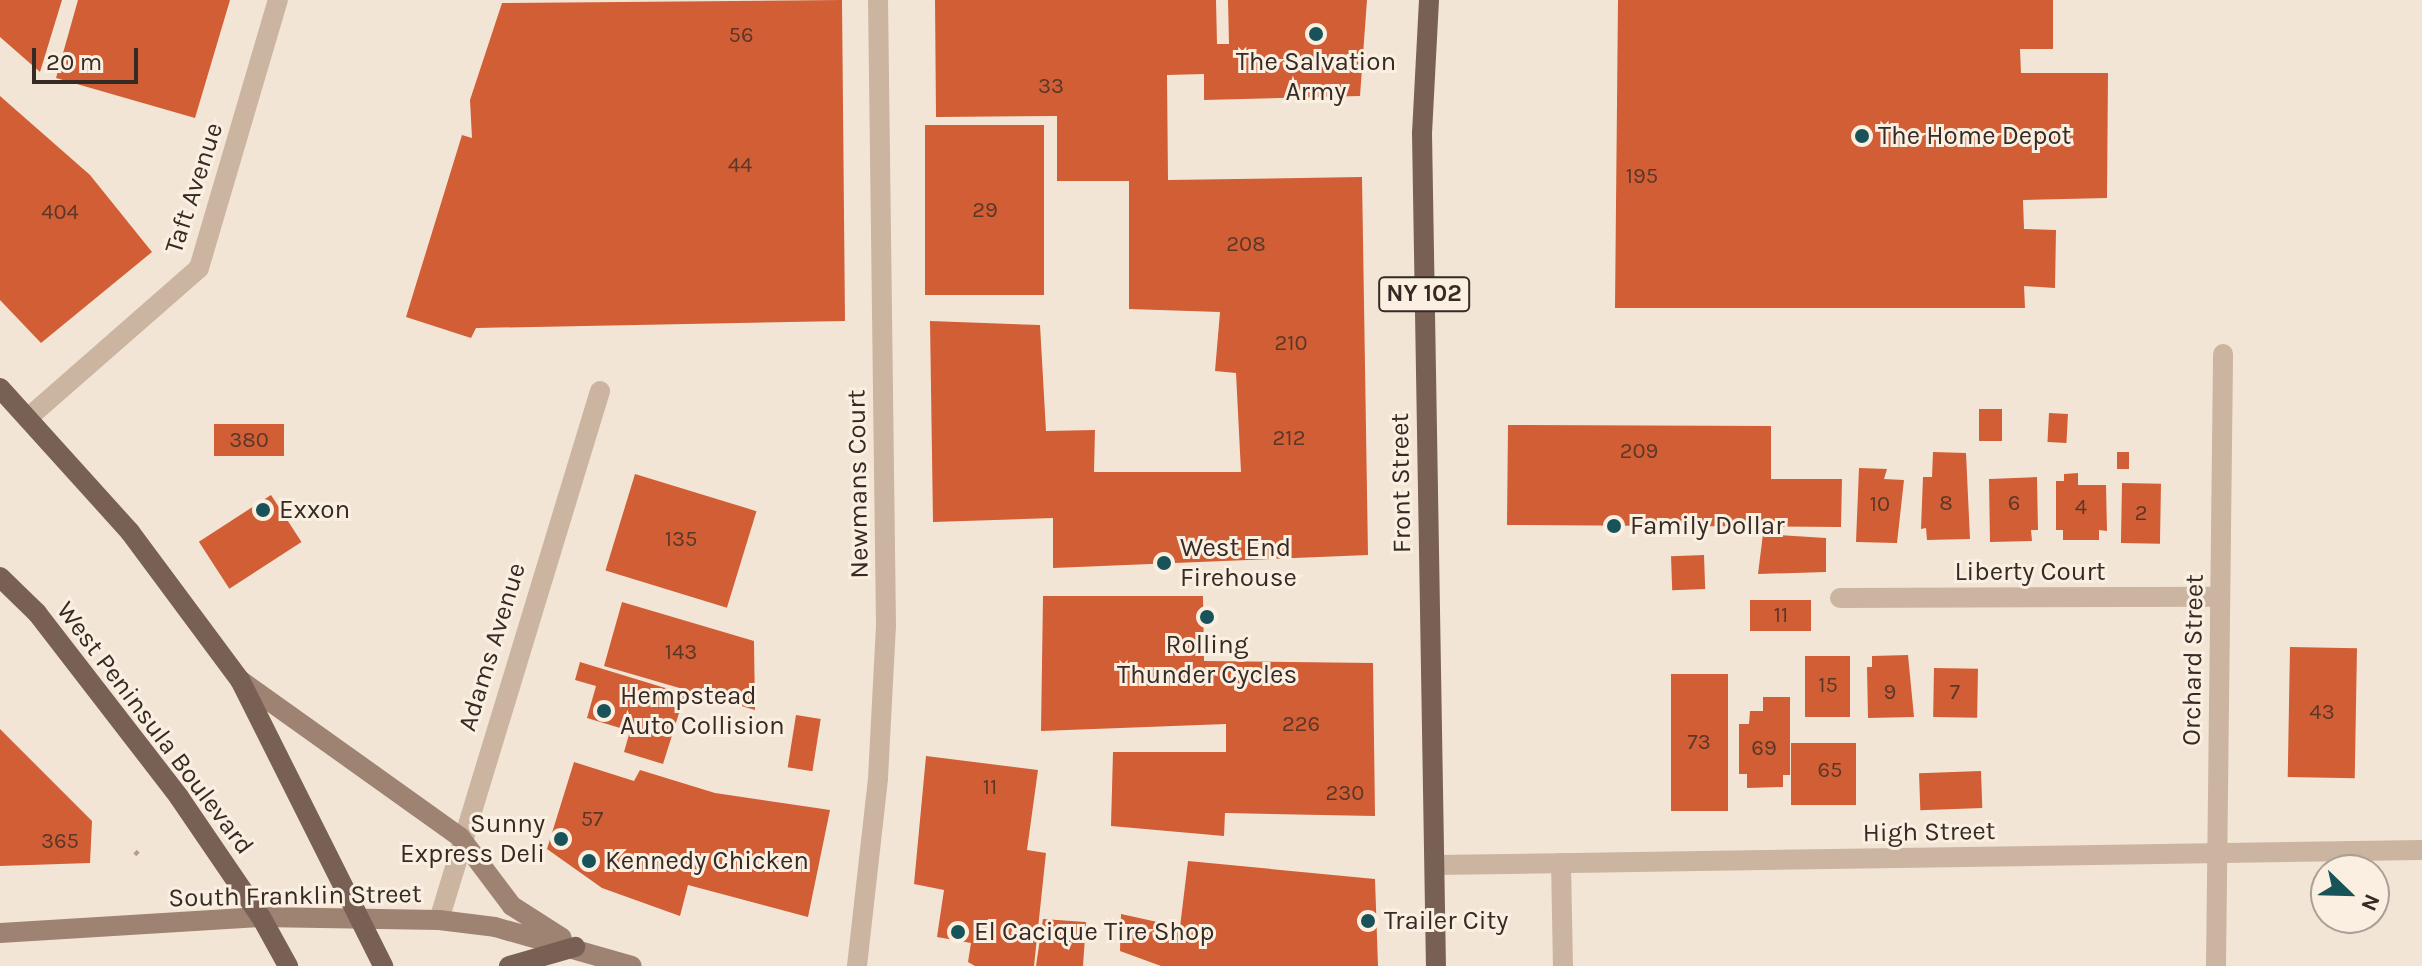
<!DOCTYPE html>
<style>
body{margin:0}
#map{position:relative;width:2422px;height:966px;overflow:hidden;background:#f3e5d5;font-family:Karla,sans-serif}
div>[style]{position:absolute}
[style*='--x']{left:calc(var(--x)*1px);top:calc(var(--y)*1px);width:calc(var(--w)*1px);rotate:calc(var(--a)*1deg)}
.building>*{inset:0;background:#d15e35;transform-origin:0 0}
.path>*{height:5px;margin-top:-2.5px;transform-origin:0;background:repeating-linear-gradient(90deg,#b79f8b 0 4px,transparent 0 8px)}
.lane>*{height:20px;margin:-10px;padding:0 10px;transform-origin:10px;border-radius:10px;background:#cbb5a1}
.street>*{height:20px;margin:-10px;padding:0 10px;transform-origin:10px;border-radius:10px;background:#cbb5a1}
.secondary>*{height:20px;margin:-10px;padding:0 10px;transform-origin:10px;border-radius:10px;background:#9f8372}
.primary>*{height:20px;margin:-10px;padding:0 10px;transform-origin:10px;border-radius:10px;background:#786154}
.dots>*{width:22px;height:22px;translate:-50% -50%;box-sizing:border-box;border:4px solid #faefe1;border-radius:50%}
span{translate:-50% -50%;white-space:nowrap;text-align:center;line-height:1.15;-webkit-text-stroke:6px #faefe1;paint-order:stroke}
.number-label{font-size:22px;color:#5c3728}
.number-label span{-webkit-text-stroke-width:0}
.shield-label span{padding:2px 6px;background:#faefe1;border:2px solid;border-radius:6px;-webkit-text-stroke-width:0}
.shield-label{font-size:24px;color:#352a24;font-weight:700}
.poi-label{font-size:26px;color:#352a24}
.left{translate:0 -50%;text-align:left}
.right{translate:-100% -50%;text-align:right}
.street-label{font-size:26px;color:#352a24}
.north{position:absolute;left:2310px;top:854px;width:80px;height:80px;box-sizing:border-box;background:#faefe1;border:2px solid #aba095;border-radius:50%;rotate:113deg;font-size:22px;font-weight:700;line-height:32px;text-align:center;color:#352a24}
.north::after{content:'';display:block;margin:auto;width:28px;height:36px;background:#175359;clip-path:polygon(50% 0,100% 100%,50% 72%,0 100%)}
.scale{position:absolute;left:32px;top:48px;width:106px;height:36px;box-sizing:border-box;border:4px solid #352a24;border-top:0;padding-left:10px;font-size:24px;line-height:28px;white-space:nowrap;color:#352a24;-webkit-text-stroke:6px #faefe1;paint-order:stroke}
</style>
<div id="map">
<div class="building">
<i style="clip-path:polygon(0 0,62px 0,40px 72px,0 37px)"></i>
<i style="clip-path:polygon(78px 0,230px 0,195px 118px,56px 78px)"></i>
<i style="clip-path:polygon(842px 0,845px 321px,476px 328px,471px 338px,406px 317px,462px 135px,472px 138px,470px 100px,502px 3px)"></i>
<i style="clip-path:polygon(935px 0,1216px 0,1217px 44px,1229px 44px,1228px 0,1367px 0,1360px 96px,1204px 100px,1204px 74px,1167px 75px,1168px 180px,1362px 177px,1368px 555px,1053px 568px,1053px 518px,933px 522px,930px 321px,1040px 325px,1046px 431px,1095px 430px,1094px 472px,1241px 472px,1236px 373px,1215px 371px,1220px 312px,1129px 309px,1129px 181px,1057px 181px,1057px 116px,936px 117px)"></i>
<i style="clip-path:polygon(1618px 0,2053px 0,2053px 49px,2020px 49px,2021px 73px,2108px 73px,2107px 198px,2023px 200px,2024px 229px,2056px 230px,2055px 288px,2024px 286px,2025px 308px,1615px 308px)"></i>
<i style="clip-path:polygon(0 96px,90px 175px,152px 252px,41px 343px,0 300px)"></i>
<i style="left:1044px;top:125px;width:170px;height:119px;rotate:90deg"></i>
<i style="left:1979px;top:409px;width:23px;height:32px"></i>
<i style="left:2049px;top:413px;width:19px;height:29px;rotate:3deg"></i>
<i style="left:284px;top:424px;width:32px;height:70px;rotate:90deg"></i>
<i style="clip-path:polygon(1508px 425px,1771px 426px,1771px 479px,1842px 479px,1841px 527px,1507px 525px)"></i>
<i style="clip-path:polygon(1933px 452px,1966px 453px,1970px 539px,1927px 540px,1926px 528px,1921px 529px,1923px 477px,1932px 477px)"></i>
<i style="left:2117px;top:452px;width:12px;height:17px"></i>
<i style="clip-path:polygon(1859px 468px,1887px 469px,1884px 479px,1904px 480px,1897px 543px,1856px 542px)"></i>
<i style="clip-path:polygon(2078px 473px,2078px 485px,2106px 485px,2107px 531px,2099px 530px,2099px 540px,2063px 540px,2063px 530px,2056px 530px,2056px 481px,2064px 481px,2064px 474px)"></i>
<i style="left:635px;top:474px;width:127px;height:101px;rotate:17deg"></i>
<i style="clip-path:polygon(2037px 477px,2038px 530px,2031px 530px,2032px 541px,1990px 542px,1989px 479px)"></i>
<i style="left:2122px;top:483px;width:39px;height:60px;rotate:1deg"></i>
<i style="left:271px;top:495px;width:56px;height:86px;rotate:57deg"></i>
<i style="clip-path:polygon(1763px 534px,1826px 538px,1826px 572px,1758px 574px)"></i>
<i style="left:1704px;top:555px;width:34px;height:33px;rotate:88deg"></i>
<i style="clip-path:polygon(1043px 596px,1203px 596px,1204px 661px,1373px 663px,1375px 816px,1225px 813px,1224px 836px,1111px 826px,1113px 752px,1226px 752px,1226px 724px,1041px 731px)"></i>
<i style="left:1811px;top:600px;width:31px;height:61px;rotate:90deg"></i>
<i style="clip-path:polygon(622px 602px,754px 641px,755px 710px,604px 666px)"></i>
<i style="left:2290px;top:647px;width:67px;height:130px;rotate:1deg"></i>
<i style="clip-path:polygon(1908px 655px,1914px 717px,1868px 718px,1867px 667px,1872px 667px,1872px 656px)"></i>
<i style="left:1805px;top:656px;width:45px;height:61px"></i>
<i style="clip-path:polygon(580px 662px,685px 694px,663px 764px,624px 752px,630px 731px,587px 718px,596px 686px,575px 680px)"></i>
<i style="left:1934px;top:668px;width:44px;height:49px;rotate:1deg"></i>
<i style="left:1671px;top:674px;width:57px;height:137px"></i>
<i style="clip-path:polygon(1763px 697px,1790px 697px,1790px 775px,1783px 775px,1783px 787px,1747px 788px,1747px 774px,1739px 774px,1739px 724px,1749px 724px,1750px 711px,1763px 711px)"></i>
<i style="left:796px;top:715px;width:25px;height:53px;rotate:9deg"></i>
<i style="clip-path:polygon(0 729px,92px 821px,90px 863px,0 866px)"></i>
<i style="left:1791px;top:743px;width:65px;height:62px"></i>
<i style="clip-path:polygon(926px 756px,1038px 770px,1027px 850px,1046px 853px,1034px 966px,975px 966px,968px 962px,971px 943px,937px 937px,944px 890px,914px 884px)"></i>
<i style="clip-path:polygon(574px 762px,634px 781px,640px 770px,715px 793px,830px 810px,808px 917px,688px 885px,680px 916px,602px 888px,547px 849px)"></i>
<i style="left:1981px;top:771px;width:37px;height:62px;rotate:88deg"></i>
<i style="clip-path:polygon(1188px 861px,1375px 879px,1378px 966px,1161px 966px,1120px 951px,1121px 914px,1180px 927px)"></i>
<i style="clip-path:polygon(1043px 919px,1086px 922px,1083px 966px,1036px 966px)"></i>
</div>
<div class="path">
<i style="--x:135;--y:851;--w:6;--a:45"></i>
</div>
<div class="lane">
<i style="--x:1561;--y:863;--w:103;--a:88.9"></i>
</div>
<div class="street">
<i style="--x:29;--y:417;--w:226;--a:-41.2"></i>
<i style="--x:199;--y:268;--w:279;--a:-73.6"></i>
<i style="--x:1840;--y:598;--w:380;--a:-0.2"></i>
<i style="--x:1437;--y:865;--w:985;--a:-0.87"></i>
<i style="--x:439;--y:920;--w:553;--a:-73.07"></i>
<i style="--x:857;--y:966;--w:189;--a:-83.6"></i>
<i style="--x:878;--y:778;--w:152;--a:-87"></i>
<i style="--x:886;--y:626;--w:626;--a:-90.73"></i>
<i style="--x:2216;--y:966;--w:612;--a:-89.34"></i>
</div>
<div class="secondary">
<i style="--x:240;--y:680;--w:270;--a:35.5"></i>
<i style="--x:460;--y:837;--w:86;--a:53"></i>
<i style="--x:512;--y:906;--w:59;--a:32.6"></i>
<i style="--x:0;--y:933;--w:261;--a:-3.5"></i>
<i style="--x:261;--y:917;--w:178;--a:1"></i>
<i style="--x:439;--y:920;--w:56;--a:7.1"></i>
<i style="--x:495;--y:927;--w:142;--a:15.9"></i>
</div>
<div class="primary">
<i style="--x:1429;--y:0;--w:133;--a:93"></i>
<i style="--x:1422;--y:133;--w:833;--a:89.04"></i>
<i style="--x:0;--y:388;--w:194;--a:47.9"></i>
<i style="--x:130;--y:532;--w:184;--a:53.4"></i>
<i style="--x:240;--y:680;--w:320;--a:63.4"></i>
<i style="--x:0;--y:577;--w:52;--a:44.2"></i>
<i style="--x:37;--y:613;--w:232;--a:52.3"></i>
<i style="--x:179;--y:797;--w:145;--a:55.7"></i>
<i style="--x:261;--y:917;--w:56;--a:61.1"></i>
<i style="--x:509;--y:966;--w:69;--a:-16.1"></i>
</div>
<div class="dots">
<i style="left:1316px;top:34px;background:#175359"></i>
<i style="left:1862px;top:136px;background:#175359"></i>
<i style="left:263px;top:510px;background:#175359"></i>
<i style="left:1614px;top:526px;background:#175359"></i>
<i style="left:1164px;top:563px;background:#175359"></i>
<i style="left:1207px;top:617px;background:#175359"></i>
<i style="left:604px;top:711px;background:#175359"></i>
<i style="left:561px;top:839px;background:#175359"></i>
<i style="left:589px;top:861px;background:#175359"></i>
<i style="left:1368px;top:921px;background:#175359"></i>
<i style="left:958px;top:932px;background:#175359"></i>
</div>
<div class="number-label">
<span style="left:741px;top:36px">56</span>
<span style="left:1051px;top:87px">33</span>
<span style="left:740px;top:166px">44</span>
<span style="left:1642px;top:177px">195</span>
<span style="left:985px;top:211px">29</span>
<span style="left:60px;top:213px">404</span>
<span style="left:1246px;top:245px">208</span>
<span style="left:1291px;top:344px">210</span>
<span style="left:1289px;top:439px">212</span>
<span style="left:249px;top:441px">380</span>
<span style="left:1639px;top:452px">209</span>
<span style="left:1946px;top:504px">8</span>
<span style="left:2014px;top:504px">6</span>
<span style="left:1880px;top:505px">10</span>
<span style="left:2081px;top:508px">4</span>
<span style="left:2141px;top:514px">2</span>
<span style="left:681px;top:540px">135</span>
<span style="left:1781px;top:616px">11</span>
<span style="left:681px;top:653px">143</span>
<span style="left:1828px;top:686px">15</span>
<span style="left:1890px;top:693px">9</span>
<span style="left:1955px;top:693px">7</span>
<span style="left:2322px;top:713px">43</span>
<span style="left:1301px;top:725px">226</span>
<span style="left:1699px;top:743px">73</span>
<span style="left:1764px;top:749px">69</span>
<span style="left:1830px;top:771px">65</span>
<span style="left:990px;top:788px">11</span>
<span style="left:1345px;top:794px">230</span>
<span style="left:592px;top:820px">57</span>
<span style="left:60px;top:842px">365</span>
</div>
<div class="shield-label">
<span style="left:1424px;top:294px">NY 102</span>
</div>
<div class="poi-label">
<span style="left:1316px;top:77px">The Salvation<br>Army</span>
<span class="left" style="left:1878px;top:136px">The Home Depot</span>
<span class="left" style="left:279px;top:510px">Exxon</span>
<span class="left" style="left:1630px;top:526px">Family Dollar</span>
<span class="left" style="left:1180px;top:563px">West End<br>Firehouse</span>
<span style="left:1207px;top:660px">Rolling<br>Thunder Cycles</span>
<span class="left" style="left:620px;top:711px">Hempstead<br>Auto Collision</span>
<span class="right" style="left:545px;top:839px">Sunny<br>Express Deli</span>
<span class="left" style="left:605px;top:861px">Kennedy Chicken</span>
<span class="left" style="left:1384px;top:921px">Trailer City</span>
<span class="left" style="left:974px;top:932px">El Cacique Tire Shop</span>
</div>
<div class="street-label">
<span style="left:194px;top:188px;rotate:-72deg">Taft Avenue</span>
<span style="left:1401px;top:483px;rotate:-91deg">Front Street</span>
<span style="left:858px;top:484px;rotate:-91deg">Newmans Court</span>
<span style="left:2030px;top:572px">Liberty Court</span>
<span style="left:492px;top:647px;rotate:-73deg">Adams Avenue</span>
<span style="left:2193px;top:660px;rotate:-89deg">Orchard Street</span>
<span style="left:155px;top:728px;rotate:53deg">West Peninsula Boulevard</span>
<span style="left:1929px;top:832px;rotate:-1deg">High Street</span>
<span style="left:295px;top:896px;rotate:-1deg">South Franklin Street</span>
</div>
<div class="north">N</div>
<div class="scale">20 m</div>
</div>
